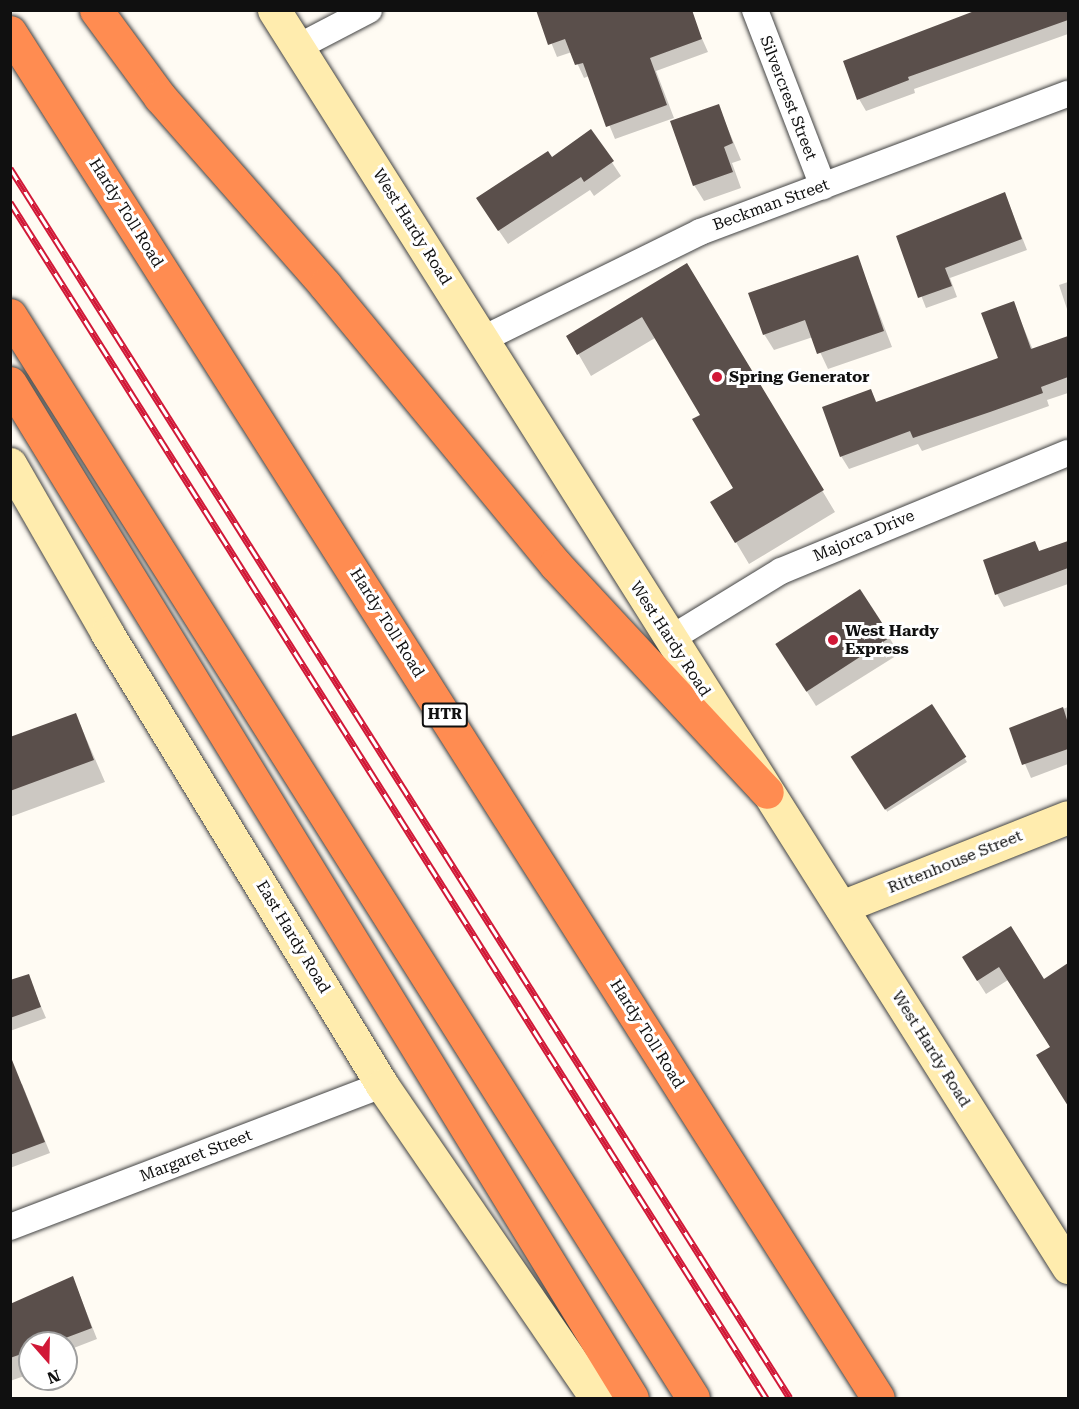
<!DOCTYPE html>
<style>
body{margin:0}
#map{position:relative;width:1079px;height:1409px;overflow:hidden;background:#fffbf3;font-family:"Roboto Serif",serif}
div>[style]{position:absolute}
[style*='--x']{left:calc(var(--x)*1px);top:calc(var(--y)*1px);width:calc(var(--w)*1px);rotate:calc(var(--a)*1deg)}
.shadow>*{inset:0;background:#0003;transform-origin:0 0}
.building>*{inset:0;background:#5a4f4b;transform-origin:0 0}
.roads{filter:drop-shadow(0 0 2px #434343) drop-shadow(0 0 2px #434343)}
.street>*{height:26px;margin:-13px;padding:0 13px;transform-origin:13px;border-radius:13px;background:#fff}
.secondary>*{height:33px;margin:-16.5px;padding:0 16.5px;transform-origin:16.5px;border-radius:16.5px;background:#ffecae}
.highway>*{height:33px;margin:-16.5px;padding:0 16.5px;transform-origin:16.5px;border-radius:16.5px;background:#ff8c51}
.rail>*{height:7px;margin-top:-3.5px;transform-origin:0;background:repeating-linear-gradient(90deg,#fff 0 14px,#d11837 0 28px);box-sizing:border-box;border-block:2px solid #d11837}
.dots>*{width:16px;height:16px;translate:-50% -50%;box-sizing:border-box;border:3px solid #fff;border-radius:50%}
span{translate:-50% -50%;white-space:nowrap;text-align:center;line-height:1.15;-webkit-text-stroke:6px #fff;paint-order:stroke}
.shield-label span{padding:2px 4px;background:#fff;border:2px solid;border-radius:4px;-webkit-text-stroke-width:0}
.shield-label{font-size:15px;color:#101010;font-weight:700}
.street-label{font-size:16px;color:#101010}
.poi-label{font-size:16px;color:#101010;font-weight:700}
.left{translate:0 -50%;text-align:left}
.frame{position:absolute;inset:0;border:12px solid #101010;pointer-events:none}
.north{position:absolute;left:18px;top:1331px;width:60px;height:60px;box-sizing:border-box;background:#fff;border:2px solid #9f9f9f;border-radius:50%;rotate:160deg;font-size:16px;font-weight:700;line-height:24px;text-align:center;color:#101010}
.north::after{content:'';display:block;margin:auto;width:21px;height:27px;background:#d11837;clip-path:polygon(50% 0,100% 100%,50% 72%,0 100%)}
</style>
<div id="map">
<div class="shadow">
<i style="clip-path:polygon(538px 10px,691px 14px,708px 52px,656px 71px,674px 118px,615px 139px,589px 76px,584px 78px,572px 52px,557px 57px)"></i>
<i style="clip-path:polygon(983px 10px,1068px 10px,1068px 34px,914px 89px,915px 93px,866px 111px,859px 99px)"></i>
<i style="clip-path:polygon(718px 105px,741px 160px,732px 163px,741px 188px,704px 201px,694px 185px)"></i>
<i style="clip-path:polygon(591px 131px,621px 176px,594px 196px,590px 190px,508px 244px,486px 212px)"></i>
<i style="clip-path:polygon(1005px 194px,1027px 250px,950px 278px,957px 297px,926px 308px,898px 237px)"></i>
<i style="clip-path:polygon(857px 256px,892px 347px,828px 369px,813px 337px,774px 350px,764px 334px)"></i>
<i style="clip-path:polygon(687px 265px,835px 512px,749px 564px,712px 502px,735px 489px,702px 415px,655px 338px,591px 376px,568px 336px)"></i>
<i style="clip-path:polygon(1068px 282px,1068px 312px,1059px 285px)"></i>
<i style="clip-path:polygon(1013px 303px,1033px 350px,1068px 338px,1068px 393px,1047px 400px,1049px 406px,922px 451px,918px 444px,849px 469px,841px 456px,871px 391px,877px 403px,1000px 358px)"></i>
<i style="clip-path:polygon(1068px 542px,1068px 584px,1004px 607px,997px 594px,1035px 543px,1040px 553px)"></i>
<i style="clip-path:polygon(889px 637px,899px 654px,816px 706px,787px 660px)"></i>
<i style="left:932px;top:706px;width:66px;height:94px;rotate:58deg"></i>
<i style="clip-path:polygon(1068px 707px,1068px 764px,1031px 778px,1010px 729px)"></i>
<i style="clip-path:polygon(76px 715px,105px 782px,10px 817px,10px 739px)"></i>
<i style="clip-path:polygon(1010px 928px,1044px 981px,1068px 965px,1068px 1104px,1047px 1070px,1051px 1048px,1008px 980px,986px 994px,972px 972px)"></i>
<i style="clip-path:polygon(28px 976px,46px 1018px,10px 1031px,10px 982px)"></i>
<i style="clip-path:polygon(22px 1084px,50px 1153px,10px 1168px,10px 1088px)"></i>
<i style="clip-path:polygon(73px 1278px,97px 1339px,66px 1351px,66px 1343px,30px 1343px,30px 1374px,10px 1381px,10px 1306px)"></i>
</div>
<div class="building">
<i style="clip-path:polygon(536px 10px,692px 10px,702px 39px,650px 58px,667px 105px,606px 127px,583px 63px,575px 65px,565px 39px,548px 45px)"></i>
<i style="clip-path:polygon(977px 10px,1068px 10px,1068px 20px,908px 77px,909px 80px,857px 100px,843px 61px)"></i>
<i style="clip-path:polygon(719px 104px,733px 143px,724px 147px,733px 172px,693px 186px,670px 121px)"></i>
<i style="clip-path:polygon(591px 129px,614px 161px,584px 182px,581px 177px,498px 231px,476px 198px,548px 151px,552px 157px)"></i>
<i style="clip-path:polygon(1005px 192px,1022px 239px,945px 268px,952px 286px,918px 298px,896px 236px)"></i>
<i style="clip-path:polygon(858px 255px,884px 331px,817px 354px,805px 320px,763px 335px,748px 293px)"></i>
<i style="clip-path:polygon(687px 263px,824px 490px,735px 543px,710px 502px,733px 488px,692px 419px,700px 415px,642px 317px,577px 355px,566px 336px)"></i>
<i style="clip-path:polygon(1014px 301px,1031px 349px,1068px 336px,1068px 377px,1041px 387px,1043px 393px,990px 412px,913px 438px,910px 431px,840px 457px,822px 407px,871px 389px,876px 402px,998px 358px,981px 313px)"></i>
<i style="clip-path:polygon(1035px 541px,1039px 551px,1068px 541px,1068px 568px,995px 595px,983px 560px)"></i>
<i style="left:860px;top:589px;width:57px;height:101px;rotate:57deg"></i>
<i style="left:932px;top:704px;width:63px;height:97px;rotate:57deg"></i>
<i style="clip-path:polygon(1063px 707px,1068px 723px,1068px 749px,1022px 765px,1009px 728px)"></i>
<i style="clip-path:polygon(76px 713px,94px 760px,10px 791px,10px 737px)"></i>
<i style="clip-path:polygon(1011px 926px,1044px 979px,1068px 963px,1068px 1106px,1036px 1055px,1050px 1047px,999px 967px,977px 981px,962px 957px)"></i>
<i style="clip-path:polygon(29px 974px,41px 1007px,10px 1018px,10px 980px)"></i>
<i style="clip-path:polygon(10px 1055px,45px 1142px,10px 1155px)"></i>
<i style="clip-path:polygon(73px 1276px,92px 1328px,52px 1343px,30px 1343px,30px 1351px,10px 1358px,10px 1304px)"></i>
</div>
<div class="roads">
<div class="street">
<i style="--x:755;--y:10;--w:189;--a:68.9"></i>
<i style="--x:298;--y:47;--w:80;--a:-27.5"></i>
<i style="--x:483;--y:339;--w:242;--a:-26.2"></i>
<i style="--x:700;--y:232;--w:393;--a:-20.6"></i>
<i style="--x:670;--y:639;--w:130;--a:-31.5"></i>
<i style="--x:781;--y:571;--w:310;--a:-22.4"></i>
<i style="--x:10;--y:1227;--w:398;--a:-20.9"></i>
</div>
<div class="secondary">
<i style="--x:274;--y:10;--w:1487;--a:57.72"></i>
<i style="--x:10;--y:464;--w:195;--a:60.1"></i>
<i style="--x:107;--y:633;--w:529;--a:58.68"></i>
<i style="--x:382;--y:1085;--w:379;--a:55.6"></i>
<i style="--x:841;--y:907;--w:244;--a:-21.6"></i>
</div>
<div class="highway">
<i style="--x:96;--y:10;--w:108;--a:53.7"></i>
<i style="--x:160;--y:97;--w:250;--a:48.7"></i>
<i style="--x:325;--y:285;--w:362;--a:50.5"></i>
<i style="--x:555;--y:564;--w:311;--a:47.1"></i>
<i style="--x:10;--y:32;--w:1618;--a:57.57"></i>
<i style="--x:10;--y:315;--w:1280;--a:57.76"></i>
<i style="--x:10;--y:383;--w:1190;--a:58.5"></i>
</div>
</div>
<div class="rail">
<i style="--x:10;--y:168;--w:1456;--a:57.62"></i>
<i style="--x:10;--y:202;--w:1415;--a:57.7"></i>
</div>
<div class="dots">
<i style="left:717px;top:377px;background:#d11837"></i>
<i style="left:833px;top:640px;background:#d11837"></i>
</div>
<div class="shield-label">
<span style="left:445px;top:715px">HTR</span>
</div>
<div class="street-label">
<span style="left:788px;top:98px;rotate:69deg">Silvercrest Street</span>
<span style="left:771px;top:205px;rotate:-20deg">Beckman Street</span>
<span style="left:126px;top:213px;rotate:58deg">Hardy Toll Road</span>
<span style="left:412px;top:227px;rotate:58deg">West Hardy Road</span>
<span style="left:864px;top:536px;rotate:-23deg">Majorca Drive</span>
<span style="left:387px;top:623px;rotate:58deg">Hardy Toll Road</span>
<span style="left:670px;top:639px;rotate:57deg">West Hardy Road</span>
<span style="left:955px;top:862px;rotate:-22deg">Rittenhouse Street</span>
<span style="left:293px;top:937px;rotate:59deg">East Hardy Road</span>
<span style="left:647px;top:1034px;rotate:58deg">Hardy Toll Road</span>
<span style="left:931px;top:1049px;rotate:58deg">West Hardy Road</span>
<span style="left:196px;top:1156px;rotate:-21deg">Margaret Street</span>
</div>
<div class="poi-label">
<span class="left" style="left:729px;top:377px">Spring Generator</span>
<span class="left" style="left:845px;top:640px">West Hardy<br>Express</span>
</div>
<div class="frame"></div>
<div class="north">N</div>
</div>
